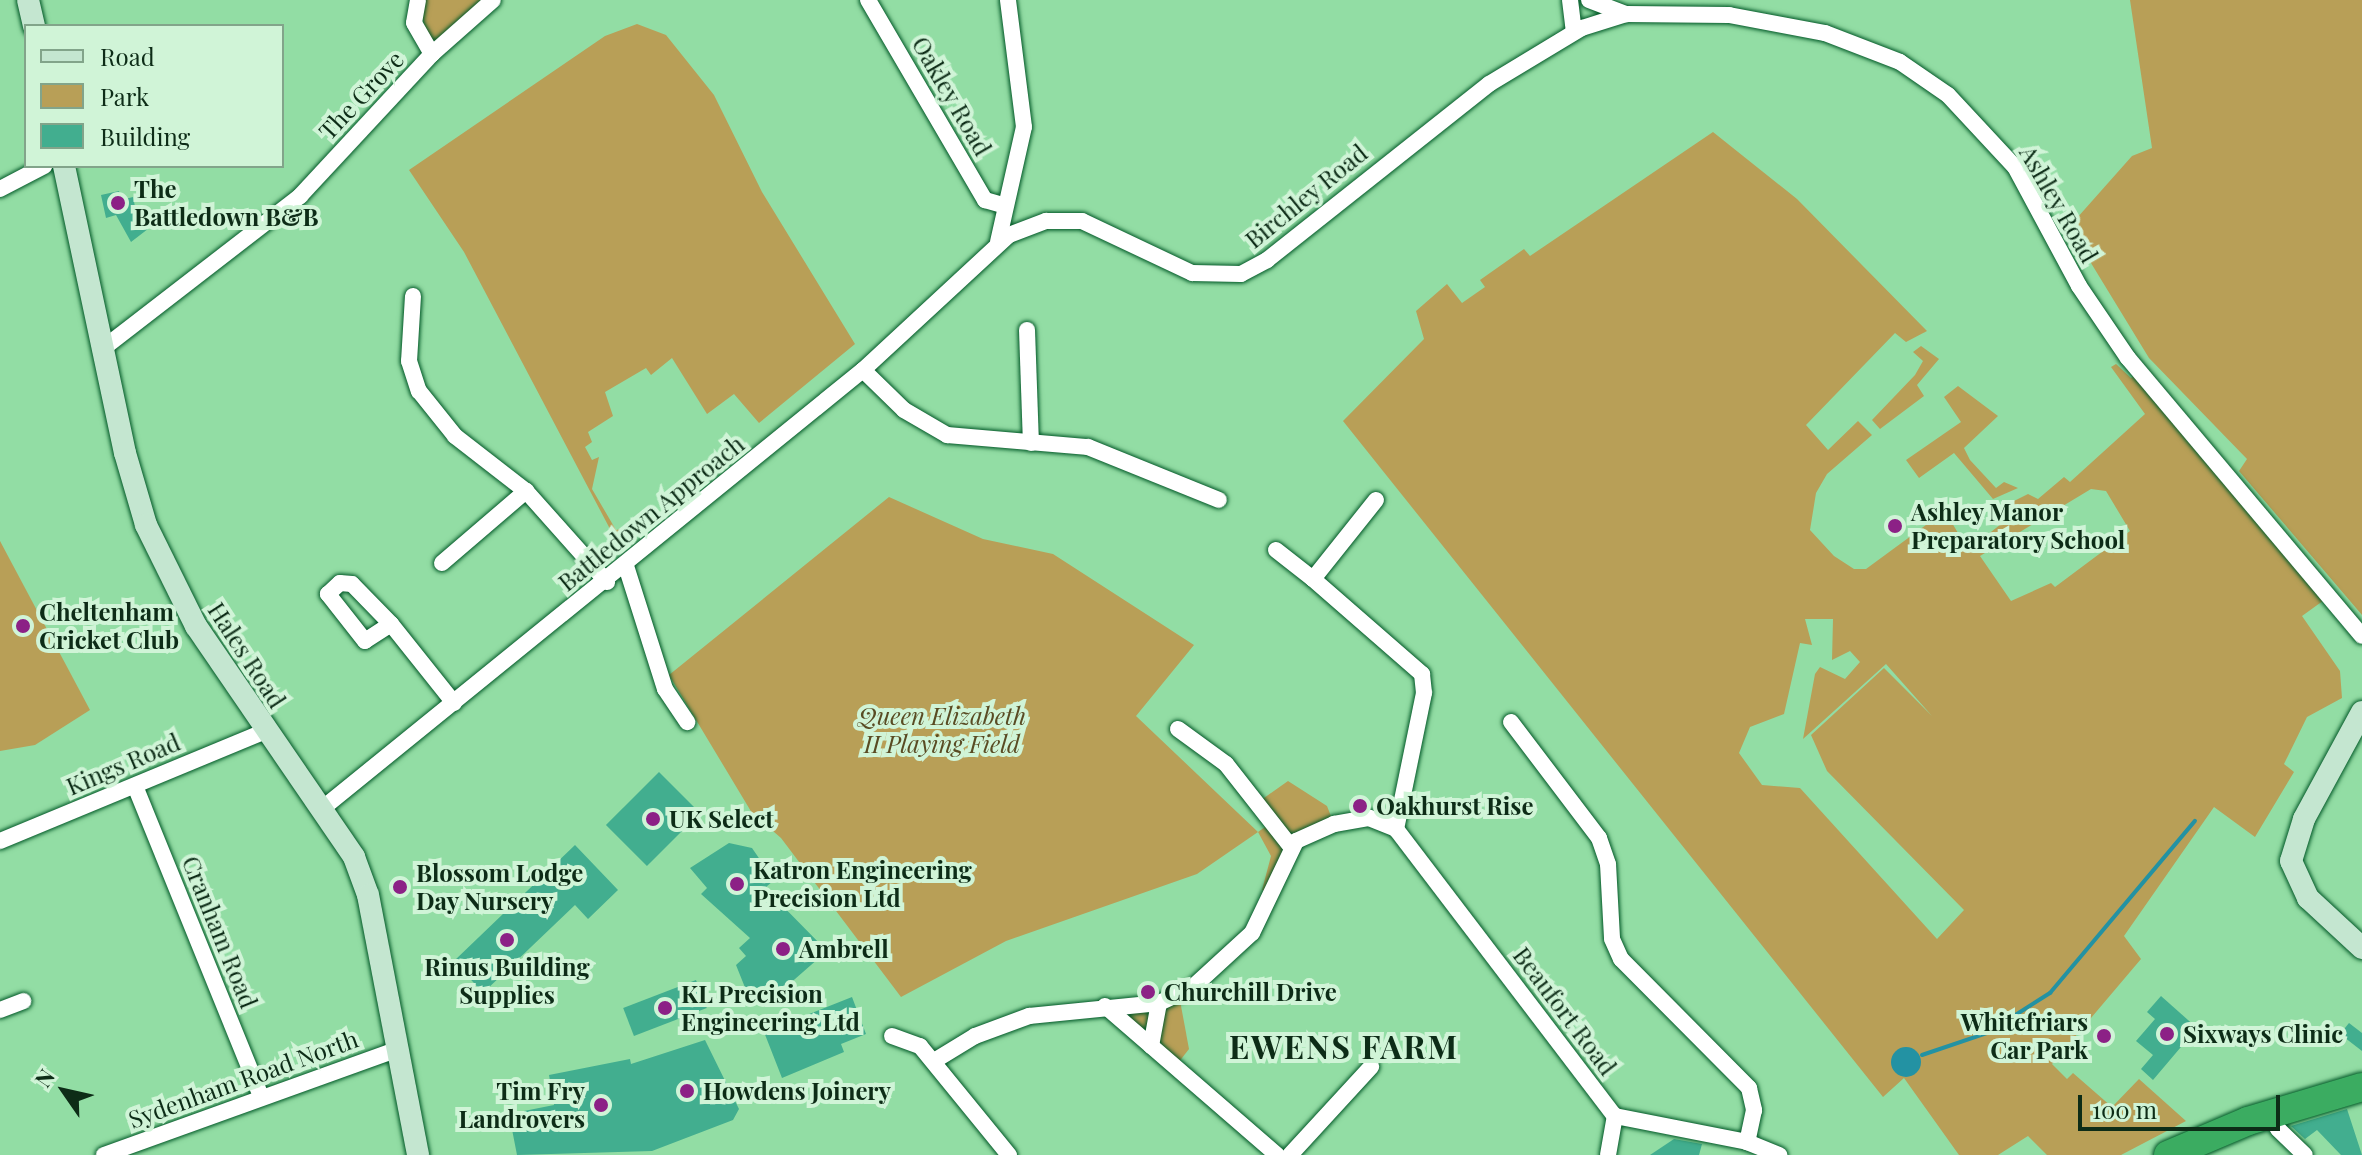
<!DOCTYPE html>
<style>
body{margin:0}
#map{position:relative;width:2362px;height:1155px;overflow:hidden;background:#92dda4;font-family:"Playfair Display",serif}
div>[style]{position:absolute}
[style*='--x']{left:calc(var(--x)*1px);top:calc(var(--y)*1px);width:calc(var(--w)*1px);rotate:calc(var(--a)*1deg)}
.green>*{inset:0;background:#b89f57}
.water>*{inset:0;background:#2392a3}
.round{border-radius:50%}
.stream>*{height:4px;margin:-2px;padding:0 2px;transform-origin:2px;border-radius:2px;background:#2392a3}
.building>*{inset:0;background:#42ae8f;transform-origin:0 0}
.roads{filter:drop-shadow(0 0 2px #005827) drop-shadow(0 0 2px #005827)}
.street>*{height:16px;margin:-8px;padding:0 8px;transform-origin:8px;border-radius:8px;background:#fff}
.secondary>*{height:22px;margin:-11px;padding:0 11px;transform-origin:11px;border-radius:11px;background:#c4e6d0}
.highway>*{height:28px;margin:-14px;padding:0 14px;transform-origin:14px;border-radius:14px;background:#3bac61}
.dots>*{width:22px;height:22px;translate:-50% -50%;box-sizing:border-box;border:4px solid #d0f4d7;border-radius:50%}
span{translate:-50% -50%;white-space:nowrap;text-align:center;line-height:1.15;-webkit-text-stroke:8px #d0f4d7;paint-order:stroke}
.street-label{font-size:24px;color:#0d2c17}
.poi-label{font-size:24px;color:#0d2c17;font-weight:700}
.left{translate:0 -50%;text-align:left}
.right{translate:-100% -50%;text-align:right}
.park-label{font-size:24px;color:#594b23;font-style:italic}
.district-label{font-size:32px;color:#0d2c17;font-weight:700;letter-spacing:2px}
.legend{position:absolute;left:24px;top:24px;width:260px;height:144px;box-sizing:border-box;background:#d0f4d7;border:2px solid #82a48a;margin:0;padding:10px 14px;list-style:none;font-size:24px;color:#0d2c17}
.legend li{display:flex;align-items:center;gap:16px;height:40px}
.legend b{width:40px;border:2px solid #82a48a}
.north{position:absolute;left:24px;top:1051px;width:80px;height:80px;-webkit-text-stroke:6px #d0f4d7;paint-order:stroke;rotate:304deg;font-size:22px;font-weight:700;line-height:32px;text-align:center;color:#0d2c17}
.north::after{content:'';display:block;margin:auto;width:28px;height:36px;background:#0d2c17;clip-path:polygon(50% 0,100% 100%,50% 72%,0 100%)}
.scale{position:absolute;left:2078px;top:1095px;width:202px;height:36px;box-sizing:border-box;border:4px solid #0d2c17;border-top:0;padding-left:10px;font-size:24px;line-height:28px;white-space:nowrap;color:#0d2c17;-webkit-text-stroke:6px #d0f4d7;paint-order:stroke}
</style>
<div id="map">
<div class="green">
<i style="clip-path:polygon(418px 0,493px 0,432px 54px)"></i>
<i style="clip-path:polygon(2130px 0,2362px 0,2362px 615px,2239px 471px,2247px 459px,2149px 358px,2069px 227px,2132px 156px,2152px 148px)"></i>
<i style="clip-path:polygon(637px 24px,666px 35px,714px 95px,762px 192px,855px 344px,759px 423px,734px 394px,707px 414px,672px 358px,651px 375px,646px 368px,605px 392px,613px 416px,588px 432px,592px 442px,585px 447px,592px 460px,599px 457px,592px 489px,616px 530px,625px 528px,619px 546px,464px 252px,409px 170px,605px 36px)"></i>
<i style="clip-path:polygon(evenodd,1713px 132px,1797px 199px,1927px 331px,1906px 342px,1895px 333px,1806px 425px,1828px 450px,1858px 421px,1872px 435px,1827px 474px,1816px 493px,1810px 530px,1834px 556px,1854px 569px,1866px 569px,1945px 511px,1968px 550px,2010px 517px,2004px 506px,2028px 494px,2038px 499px,2064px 477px,2070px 482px,2145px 414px,2111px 367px,2116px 364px,2131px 378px,2138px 373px,2327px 598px,2302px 616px,2340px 671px,2342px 698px,2307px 717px,2284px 764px,2294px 772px,2255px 837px,2214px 807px,2124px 936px,2141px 959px,2052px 1064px,2067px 1079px,2073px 1073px,2112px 1107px,2139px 1079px,2186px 1121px,2121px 1155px,2047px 1155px,2028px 1136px,1998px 1155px,1959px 1155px,1904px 1078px,1883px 1097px,1343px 421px,1424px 339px,1416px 311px,1447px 284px,1462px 303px,1485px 287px,1480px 280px,1524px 249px,1530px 256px,1713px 132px,2091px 489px,2106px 491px,2130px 531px,2055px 587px,2051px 583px,2011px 601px,1980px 556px,2091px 489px,1713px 132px,1805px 619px,1833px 619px,1832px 660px,1850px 651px,1860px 662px,1845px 679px,1820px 667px,1815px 674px,1803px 739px,1886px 664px,1932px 716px,1884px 668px,1811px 735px,1827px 771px,1964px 910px,1937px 939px,1800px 788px,1762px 785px,1739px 753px,1750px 727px,1784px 714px,1800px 643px,1812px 645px,1805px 619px)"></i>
<i style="clip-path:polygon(1921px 346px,1939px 359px,1917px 385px,1924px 396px,1880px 429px,1872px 420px,1915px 375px,1923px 361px,1913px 352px)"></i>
<i style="clip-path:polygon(1958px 386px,1998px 416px,1964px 448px,1970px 460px,1996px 488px,2004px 482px,2018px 488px,1993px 499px,1954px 453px,1919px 478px,1906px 460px,1961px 422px,1944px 397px)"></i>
<i style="clip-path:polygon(889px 497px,983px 539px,1053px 554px,1194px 645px,1136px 716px,1258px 832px,1272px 822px,1257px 803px,1288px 781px,1327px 806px,1334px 824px,1311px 832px,1272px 896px,1262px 890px,1271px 856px,1258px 832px,1197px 874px,1006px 941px,901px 997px,781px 838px,752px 813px,669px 675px)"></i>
<i style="clip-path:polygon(0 541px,90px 710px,35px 745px,0 751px)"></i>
<i style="clip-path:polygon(1179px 995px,1189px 1049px,1175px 1067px,1105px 1006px)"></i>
</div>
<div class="water">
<i class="round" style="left:1891px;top:1047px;width:30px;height:30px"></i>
</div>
<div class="stream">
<i style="--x:1922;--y:1055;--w:69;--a:-18.7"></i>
<i style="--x:1987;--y:1033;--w:75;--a:-32.4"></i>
<i style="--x:2050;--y:993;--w:225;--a:-49.9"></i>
</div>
<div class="building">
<i style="clip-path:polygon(119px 191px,121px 200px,133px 197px,137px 216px,146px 209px,157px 222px,131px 242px,116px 215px,106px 218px,101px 195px)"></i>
<i style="left:659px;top:772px;width:58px;height:75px;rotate:45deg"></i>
<i style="clip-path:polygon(729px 843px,752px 848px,774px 880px,765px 888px,827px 951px,779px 993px,772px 986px,748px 995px,736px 965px,746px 956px,739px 948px,750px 938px,701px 894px,707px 888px,690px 868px)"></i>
<i style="clip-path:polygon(575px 845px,618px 890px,588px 919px,575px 905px,483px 993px,454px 961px)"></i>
<i style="left:696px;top:980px;width:30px;height:78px;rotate:69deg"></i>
<i style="clip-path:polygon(2161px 996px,2197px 1028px,2153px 1080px,2141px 1069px,2153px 1055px,2136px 1041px,2155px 1019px,2147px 1012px)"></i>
<i style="clip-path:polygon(852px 997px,866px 1034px,841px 1044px,844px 1052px,782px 1078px,764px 1032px)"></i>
<i style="clip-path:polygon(2349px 1023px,2362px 1033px,2362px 1051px,2340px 1034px)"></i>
<i style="clip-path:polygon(705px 1040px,739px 1109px,733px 1120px,652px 1151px,517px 1155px,509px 1114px,554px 1105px,549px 1075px,630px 1059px,631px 1064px)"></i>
<i style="clip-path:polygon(2347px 1109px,2362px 1155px,2341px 1155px,2317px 1130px,2305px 1139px,2291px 1126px)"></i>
<i style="clip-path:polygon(1674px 1139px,1702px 1144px,1699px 1155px,1650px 1155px)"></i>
</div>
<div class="roads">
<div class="street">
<i style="--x:418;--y:0;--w:23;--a:100"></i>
<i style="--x:414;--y:23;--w:36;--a:60"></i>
<i style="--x:868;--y:0;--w:232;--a:59.7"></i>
<i style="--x:985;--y:200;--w:19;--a:16"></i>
<i style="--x:1570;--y:0;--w:32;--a:83"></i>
<i style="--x:1589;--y:0;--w:40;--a:21"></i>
<i style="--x:1626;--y:14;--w:103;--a:0.6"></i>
<i style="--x:1729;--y:15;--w:98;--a:10.6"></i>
<i style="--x:1825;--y:33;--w:80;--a:21.1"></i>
<i style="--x:1900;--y:62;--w:58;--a:34.5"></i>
<i style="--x:1948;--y:95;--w:98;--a:47.1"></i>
<i style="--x:2015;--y:167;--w:135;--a:61.7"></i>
<i style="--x:2079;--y:286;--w:87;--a:55.8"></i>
<i style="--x:2128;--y:358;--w:363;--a:49.9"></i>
<i style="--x:0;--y:189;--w:50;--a:-27.6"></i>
<i style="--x:998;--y:242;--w:118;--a:-77.3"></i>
<i style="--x:1024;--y:127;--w:128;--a:-97.2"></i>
<i style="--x:413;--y:296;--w:65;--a:93.5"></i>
<i style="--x:409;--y:361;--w:32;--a:72"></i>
<i style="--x:419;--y:391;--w:58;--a:51.3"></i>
<i style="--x:455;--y:436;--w:90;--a:37.8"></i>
<i style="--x:526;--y:491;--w:122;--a:48.3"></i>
<i style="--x:1027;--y:330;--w:113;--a:88"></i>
<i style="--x:101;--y:350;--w:252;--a:-37.7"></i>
<i style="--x:300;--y:196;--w:194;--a:-47.1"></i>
<i style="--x:432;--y:54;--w:81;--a:-41.5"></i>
<i style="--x:863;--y:370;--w:57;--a:44.3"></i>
<i style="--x:904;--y:410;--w:50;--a:30.2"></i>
<i style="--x:947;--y:435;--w:142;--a:4.9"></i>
<i style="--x:1088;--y:447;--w:141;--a:22"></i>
<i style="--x:1376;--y:500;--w:101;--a:128.6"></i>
<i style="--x:1313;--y:579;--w:145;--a:41.1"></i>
<i style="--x:1422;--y:674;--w:19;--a:84"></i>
<i style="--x:1424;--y:693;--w:139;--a:101.6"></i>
<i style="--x:1276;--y:550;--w:47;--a:38.1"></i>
<i style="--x:442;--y:563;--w:111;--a:-40.6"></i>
<i style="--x:626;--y:566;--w:129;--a:72.4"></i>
<i style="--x:665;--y:689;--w:40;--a:56"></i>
<i style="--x:391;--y:624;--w:31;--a:147"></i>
<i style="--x:365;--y:641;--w:60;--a:-128.2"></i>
<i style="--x:328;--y:594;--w:16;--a:-43"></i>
<i style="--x:340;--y:583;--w:12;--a:5"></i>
<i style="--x:352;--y:584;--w:56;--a:45.7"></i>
<i style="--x:391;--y:624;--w:101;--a:51.4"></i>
<i style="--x:1511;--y:722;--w:146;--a:52.8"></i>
<i style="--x:1599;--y:838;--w:28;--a:71"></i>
<i style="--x:1608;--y:864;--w:75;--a:86.9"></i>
<i style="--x:1612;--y:939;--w:22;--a:66"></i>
<i style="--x:1621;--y:959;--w:182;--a:45.2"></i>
<i style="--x:1749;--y:1088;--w:23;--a:77"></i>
<i style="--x:1754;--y:1110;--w:33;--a:102"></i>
<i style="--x:1178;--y:729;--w:59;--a:36.1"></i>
<i style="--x:1226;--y:764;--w:105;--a:51.9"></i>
<i style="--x:135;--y:786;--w:336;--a:67.9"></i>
<i style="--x:323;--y:808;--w:695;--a:-39.05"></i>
<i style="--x:863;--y:370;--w:199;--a:-42.8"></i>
<i style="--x:1009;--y:235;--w:40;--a:-21"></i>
<i style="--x:1046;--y:221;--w:36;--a:0"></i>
<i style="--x:1082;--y:221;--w:122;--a:25.3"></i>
<i style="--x:1192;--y:273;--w:49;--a:1.2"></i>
<i style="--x:1241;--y:274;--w:30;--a:-28"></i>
<i style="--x:1267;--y:260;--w:283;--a:-38.4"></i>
<i style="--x:1489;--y:84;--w:109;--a:-31.1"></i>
<i style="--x:1582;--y:28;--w:46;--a:-17.7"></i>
<i style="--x:0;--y:841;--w:287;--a:-22.5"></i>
<i style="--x:1105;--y:1006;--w:228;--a:40.9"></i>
<i style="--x:0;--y:1010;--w:25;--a:-21"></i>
<i style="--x:892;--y:1036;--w:30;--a:20"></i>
<i style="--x:920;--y:1046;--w:141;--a:50.8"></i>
<i style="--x:1151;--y:1046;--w:44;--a:-79.5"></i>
<i style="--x:934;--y:1061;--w:48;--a:-31.4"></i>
<i style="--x:975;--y:1036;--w:58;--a:-20.3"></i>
<i style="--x:1029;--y:1016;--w:131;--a:-5.7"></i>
<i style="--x:1159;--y:1003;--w:38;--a:-25"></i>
<i style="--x:1193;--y:987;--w:80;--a:-42.5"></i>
<i style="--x:1252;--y:933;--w:102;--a:-64.4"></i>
<i style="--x:1296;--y:841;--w:42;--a:-24.1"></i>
<i style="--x:1334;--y:824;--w:36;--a:-10"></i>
<i style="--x:1369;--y:818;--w:29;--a:22"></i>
<i style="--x:1396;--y:829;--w:361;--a:52.7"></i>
<i style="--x:1615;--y:1116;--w:135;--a:11.1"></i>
<i style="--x:1747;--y:1142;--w:35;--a:22"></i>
<i style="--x:2272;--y:1113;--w:17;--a:69"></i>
<i style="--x:2278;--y:1129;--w:37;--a:44"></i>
<i style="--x:104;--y:1155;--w:313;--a:-19.8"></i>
<i style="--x:1290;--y:1155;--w:120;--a:-47.4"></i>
<i style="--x:1608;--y:1155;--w:40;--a:-80"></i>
</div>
<div class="secondary">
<i style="--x:28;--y:0;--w:27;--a:77"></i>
<i style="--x:64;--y:166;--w:293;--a:78"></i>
<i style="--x:125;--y:453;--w:75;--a:73.7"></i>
<i style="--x:146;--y:525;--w:113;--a:63.7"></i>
<i style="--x:196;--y:626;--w:280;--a:55.6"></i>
<i style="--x:354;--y:857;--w:40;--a:69.8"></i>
<i style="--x:368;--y:895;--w:265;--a:79.1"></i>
<i style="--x:2362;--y:712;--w:122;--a:118.5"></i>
<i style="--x:2304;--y:819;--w:44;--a:107.2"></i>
<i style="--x:2291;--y:861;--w:41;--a:65.3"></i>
<i style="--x:2308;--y:898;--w:74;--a:42.8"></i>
</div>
<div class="highway">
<i style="--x:2168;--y:1155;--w:87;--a:-23"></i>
<i style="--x:2248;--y:1121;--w:119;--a:-16.6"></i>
</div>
</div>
<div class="dots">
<i style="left:118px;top:203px;background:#8c2186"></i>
<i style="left:1895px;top:526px;background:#8c2186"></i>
<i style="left:23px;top:626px;background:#8c2186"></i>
<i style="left:1360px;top:806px;background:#8c2186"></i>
<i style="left:653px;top:819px;background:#8c2186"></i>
<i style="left:737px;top:884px;background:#8c2186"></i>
<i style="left:400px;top:887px;background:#8c2186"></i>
<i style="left:507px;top:940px;background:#8c2186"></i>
<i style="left:783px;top:949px;background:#8c2186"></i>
<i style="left:1148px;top:992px;background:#8c2186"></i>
<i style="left:665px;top:1008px;background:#8c2186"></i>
<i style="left:2167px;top:1034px;background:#8c2186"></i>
<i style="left:2104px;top:1036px;background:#8c2186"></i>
<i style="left:687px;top:1091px;background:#8c2186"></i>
<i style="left:601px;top:1105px;background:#8c2186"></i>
</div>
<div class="street-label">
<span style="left:361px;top:95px;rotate:-47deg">The Grove</span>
<span style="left:952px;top:96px;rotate:60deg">Oakley Road</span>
<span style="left:1306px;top:196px;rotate:-39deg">Birchley Road</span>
<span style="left:2059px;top:204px;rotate:60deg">Ashley Road</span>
<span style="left:651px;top:513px;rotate:-39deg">Battledown Approach</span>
<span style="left:247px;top:655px;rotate:57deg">Hales Road</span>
<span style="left:123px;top:764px;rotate:-23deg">Kings Road</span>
<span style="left:220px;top:932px;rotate:68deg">Cranham Road</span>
<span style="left:1565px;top:1011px;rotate:53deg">Beaufort Road</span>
<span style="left:243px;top:1079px;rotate:-20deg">Sydenham Road North</span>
</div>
<div class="poi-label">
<span class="left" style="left:134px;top:203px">The<br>Battledown B&amp;B</span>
<span class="left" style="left:1911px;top:526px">Ashley Manor<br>Preparatory School</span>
<span class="left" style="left:39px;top:626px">Cheltenham<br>Cricket Club</span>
<span class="left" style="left:1376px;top:806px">Oakhurst Rise</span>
<span class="left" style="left:669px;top:819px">UK Select</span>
<span class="left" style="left:753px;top:884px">Katron Engineering<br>Precision Ltd</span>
<span class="left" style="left:416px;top:887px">Blossom Lodge<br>Day Nursery</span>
<span class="left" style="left:799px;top:949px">Ambrell</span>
<span style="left:507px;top:981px">Rinus Building<br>Supplies</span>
<span class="left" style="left:1164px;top:992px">Churchill Drive</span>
<span class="left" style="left:681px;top:1008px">KL Precision<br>Engineering Ltd</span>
<span class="right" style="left:2088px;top:1036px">Whitefriars<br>Car Park</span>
<span class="left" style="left:2183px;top:1034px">Sixways Clinic</span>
<span class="right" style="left:585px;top:1105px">Tim Fry<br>Landrovers</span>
<span class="left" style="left:703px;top:1091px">Howdens Joinery</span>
</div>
<div class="park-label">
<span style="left:942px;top:730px">Queen Elizabeth<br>II Playing Field</span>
</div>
<div class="district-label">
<span style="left:1344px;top:1046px">EWENS FARM</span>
</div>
<ul class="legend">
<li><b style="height:10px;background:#c4e6d0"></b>Road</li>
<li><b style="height:22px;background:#b89f57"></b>Park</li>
<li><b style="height:22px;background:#42ae8f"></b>Building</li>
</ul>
<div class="north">N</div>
<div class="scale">100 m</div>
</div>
